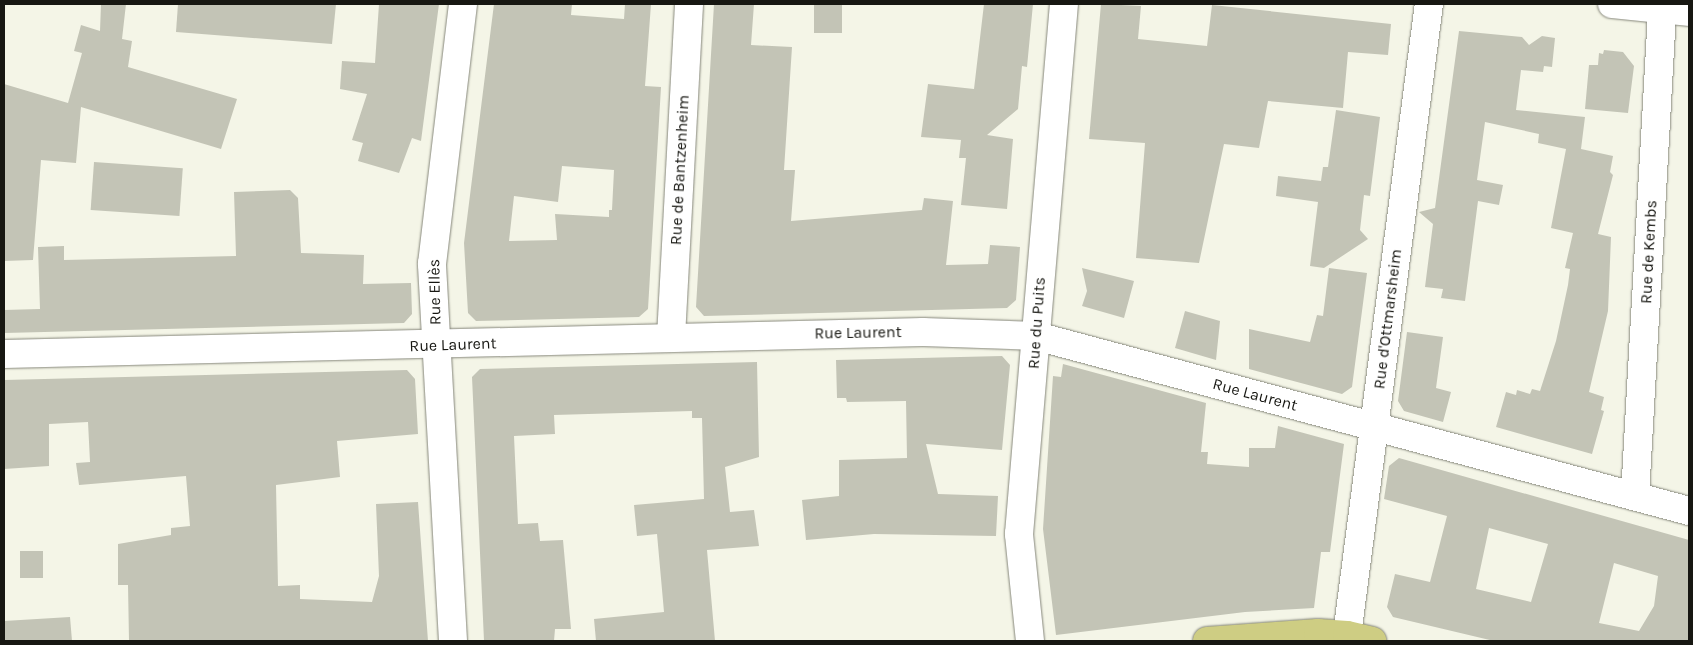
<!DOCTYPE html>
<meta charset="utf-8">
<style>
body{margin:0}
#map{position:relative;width:1693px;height:645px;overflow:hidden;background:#f4f5e7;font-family:Karla,sans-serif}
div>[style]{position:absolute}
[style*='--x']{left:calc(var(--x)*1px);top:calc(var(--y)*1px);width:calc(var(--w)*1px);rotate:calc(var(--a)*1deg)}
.building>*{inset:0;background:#c3c4b6;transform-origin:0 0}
.roads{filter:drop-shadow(0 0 1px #86877b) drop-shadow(0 0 1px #86877b)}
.minor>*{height:28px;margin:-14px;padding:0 14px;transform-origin:14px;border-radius:14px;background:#fff}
.major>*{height:28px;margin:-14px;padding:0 14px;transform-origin:14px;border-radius:14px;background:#cecd83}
span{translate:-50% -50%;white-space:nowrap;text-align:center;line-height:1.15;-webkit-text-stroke:4px #fff;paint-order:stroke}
.street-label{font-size:16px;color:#171712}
.frame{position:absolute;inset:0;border:5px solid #171712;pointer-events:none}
</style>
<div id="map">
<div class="building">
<i style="clip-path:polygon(101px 4px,126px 4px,122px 39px,132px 41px,128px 67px,237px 99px,221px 149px,81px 107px,76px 163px,41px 160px,33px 260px,4px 261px,4px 84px,68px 103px,82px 53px,74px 51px,81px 25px,100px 31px)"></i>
<i style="clip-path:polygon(178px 4px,336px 4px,332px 44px,176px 32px)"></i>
<i style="clip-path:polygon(379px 4px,439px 4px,421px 141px,412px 138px,399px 173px,358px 161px,363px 143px,352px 140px,367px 94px,340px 89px,342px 61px,375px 63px)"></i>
<i style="clip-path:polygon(evenodd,494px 4px,572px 4px,571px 15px,624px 19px,625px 4px,651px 4px,645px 86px,661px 87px,648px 309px,639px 317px,476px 321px,468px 313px,464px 243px,494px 4px,562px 166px,614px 170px,612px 210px,609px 210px,609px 217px,555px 214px,557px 240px,509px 241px,514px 196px,558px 202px,562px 166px)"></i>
<i style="clip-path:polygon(714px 4px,754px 4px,751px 45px,792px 47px,784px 170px,795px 170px,791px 221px,922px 210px,924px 198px,953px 201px,946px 265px,988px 264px,990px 245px,1020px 247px,1016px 300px,1007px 308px,704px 316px,696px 307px)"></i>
<i style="left:814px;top:4px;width:28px;height:29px"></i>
<i style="clip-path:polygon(984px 4px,1033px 4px,1027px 67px,1022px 66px,1018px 109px,987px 135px,1013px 139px,1007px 209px,961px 205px,966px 158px,959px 158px,961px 140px,921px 137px,928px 84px,974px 89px)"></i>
<i style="clip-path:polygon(1101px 4px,1141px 6px,1138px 39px,1207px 46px,1212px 5px,1391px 24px,1388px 55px,1348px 52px,1343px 108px,1268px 101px,1259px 148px,1224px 144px,1199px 263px,1136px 258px,1145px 143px,1089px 139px)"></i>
<i style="clip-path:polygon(1459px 31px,1522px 37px,1529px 45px,1542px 36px,1555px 38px,1552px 67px,1544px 66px,1543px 72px,1521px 70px,1516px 110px,1585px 117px,1581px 149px,1613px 156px,1610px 172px,1613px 175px,1598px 234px,1611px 237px,1608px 311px,1589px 392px,1604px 397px,1601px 410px,1604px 411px,1592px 454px,1496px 427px,1506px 392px,1516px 395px,1517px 390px,1530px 394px,1532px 389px,1540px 391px,1556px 341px,1568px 285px,1570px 269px,1565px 268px,1573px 233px,1551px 228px,1566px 149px,1538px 143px,1539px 134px,1485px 122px,1477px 180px,1503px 185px,1499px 205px,1478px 201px,1465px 301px,1441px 298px,1443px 289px,1425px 287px,1433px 224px,1419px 212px,1435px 208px)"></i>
<i style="clip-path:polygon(1604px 50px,1623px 52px,1634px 66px,1628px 113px,1585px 109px,1589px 65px,1598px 65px,1599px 53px,1603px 54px)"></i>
<i style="clip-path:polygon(1336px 110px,1380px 117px,1370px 196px,1364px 195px,1360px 230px,1368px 239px,1324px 268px,1310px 266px,1318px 202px,1276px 196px,1278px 176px,1321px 181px,1323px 167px,1328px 167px)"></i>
<i style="left:94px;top:162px;width:89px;height:48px;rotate:4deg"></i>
<i style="clip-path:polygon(290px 190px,298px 198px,301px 253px,364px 255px,363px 284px,411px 283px,412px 314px,404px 323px,4px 333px,4px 310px,40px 309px,38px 247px,64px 246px,64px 260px,236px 256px,234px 192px)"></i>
<i style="clip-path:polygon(1082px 268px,1134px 281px,1124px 318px,1082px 306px,1087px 291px)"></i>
<i style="clip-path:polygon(1329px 268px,1367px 273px,1352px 387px,1342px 394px,1249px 369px,1249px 329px,1310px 342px,1317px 315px,1323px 316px)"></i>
<i style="clip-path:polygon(1185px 311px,1220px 321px,1216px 360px,1175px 348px)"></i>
<i style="clip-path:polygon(1407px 332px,1443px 337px,1436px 388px,1451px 392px,1443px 422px,1404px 411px,1398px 401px)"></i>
<i style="clip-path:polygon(1002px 356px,1010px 365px,1002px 450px,926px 444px,938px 494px,998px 496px,996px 536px,874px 534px,806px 540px,802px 500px,839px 496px,839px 460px,907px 458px,906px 401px,847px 402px,846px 398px,837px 398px,836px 360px)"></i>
<i style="clip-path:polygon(757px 362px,759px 457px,725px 467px,730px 512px,754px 510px,759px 546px,707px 550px,715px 641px,596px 641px,594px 619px,664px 612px,657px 534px,637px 536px,634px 505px,704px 499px,702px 418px,692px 418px,692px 411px,554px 415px,555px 434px,514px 436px,518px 524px,538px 523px,540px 541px,563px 540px,571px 629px,555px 629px,554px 641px,484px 641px,472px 377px,480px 369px)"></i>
<i style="clip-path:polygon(1063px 364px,1206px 403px,1201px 452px,1208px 452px,1207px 464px,1249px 467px,1249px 448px,1275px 448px,1278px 426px,1344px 444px,1330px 552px,1321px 552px,1314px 608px,1245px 612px,1056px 635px,1043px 529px,1053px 376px,1061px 377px)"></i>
<i style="clip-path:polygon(407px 370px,415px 379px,418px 434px,337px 441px,340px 477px,276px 485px,278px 586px,300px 585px,300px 599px,372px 602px,379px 576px,376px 504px,418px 502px,428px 641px,129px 641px,128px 585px,118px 585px,118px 544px,171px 535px,171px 528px,190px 526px,186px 476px,79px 485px,76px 463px,90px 462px,88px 422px,49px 424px,49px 466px,4px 469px,4px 380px)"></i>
<i style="clip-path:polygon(evenodd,1399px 458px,1689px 540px,1689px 641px,1494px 641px,1393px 617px,1387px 607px,1395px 574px,1430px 582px,1447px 516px,1384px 499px,1389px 466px,1399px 458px,1489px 528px,1548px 544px,1531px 602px,1476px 589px,1489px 528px,1399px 458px,1614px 563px,1658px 576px,1654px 606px,1639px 631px,1599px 623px,1614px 563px)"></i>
<i style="left:20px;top:551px;width:23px;height:27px"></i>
<i style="clip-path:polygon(70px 617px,72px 641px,4px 641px,4px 621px)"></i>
</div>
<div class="roads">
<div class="minor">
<i style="--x:1612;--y:4;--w:77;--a:5.9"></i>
<i style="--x:671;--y:337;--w:333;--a:-86.9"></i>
<i style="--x:4;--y:354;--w:919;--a:-1.37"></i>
<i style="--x:923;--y:332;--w:113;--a:2"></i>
<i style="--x:1036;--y:336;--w:676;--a:15"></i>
<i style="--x:1635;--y:496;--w:488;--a:-86.8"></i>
<i style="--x:1347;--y:635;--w:636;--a:-82.6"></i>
<i style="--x:453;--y:641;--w:378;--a:-93.2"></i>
<i style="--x:432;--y:264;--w:262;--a:-83.2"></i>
<i style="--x:1030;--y:641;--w:108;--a:-95.9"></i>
<i style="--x:1019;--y:534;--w:532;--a:-85.15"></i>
</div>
<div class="major">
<i style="--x:1207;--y:641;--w:111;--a:-4.1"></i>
<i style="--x:1318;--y:633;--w:29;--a:4"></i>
<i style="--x:1347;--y:635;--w:26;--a:13"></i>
</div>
</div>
<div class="street-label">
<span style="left:680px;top:170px;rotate:-87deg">Rue de Bantzenheim</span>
<span style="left:1649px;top:252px;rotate:-87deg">Rue de Kembs</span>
<span style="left:435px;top:292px;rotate:-91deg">Rue Ellès</span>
<span style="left:1388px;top:319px;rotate:-83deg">Rue d'Ottmarsheim</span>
<span style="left:1037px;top:323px;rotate:-86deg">Rue du Puits</span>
<span style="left:858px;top:333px;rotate:-1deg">Rue Laurent</span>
<span style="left:453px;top:345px;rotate:-2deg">Rue Laurent</span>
<span style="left:1255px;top:395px;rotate:15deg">Rue Laurent</span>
</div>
<div class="frame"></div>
</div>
